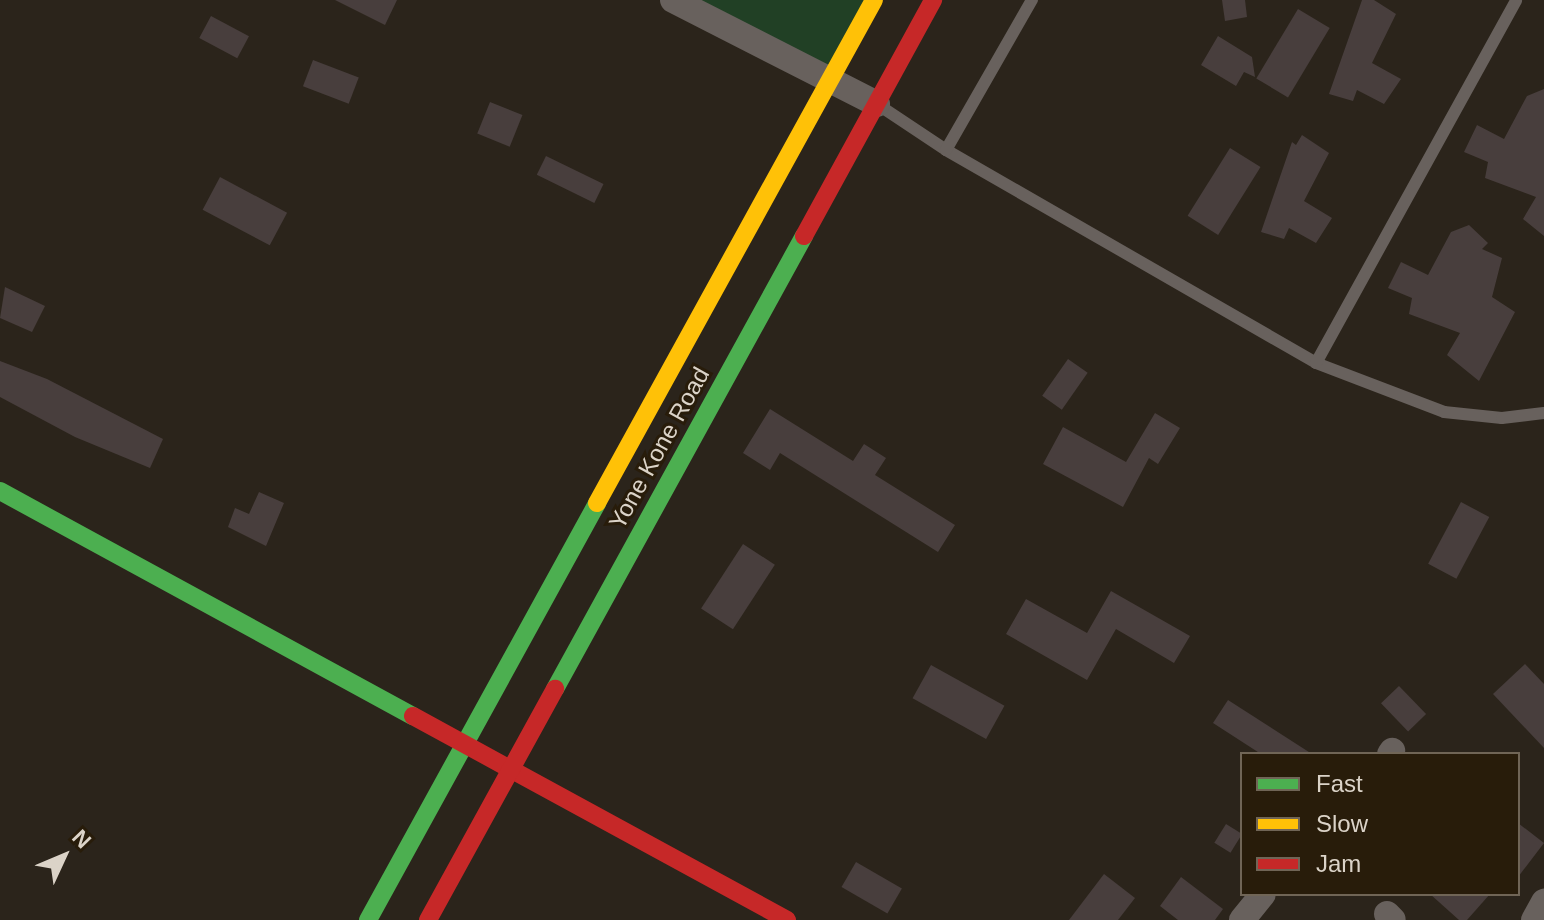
<!DOCTYPE html>
<style>
body{margin:0}
#map{position:relative;width:1544px;height:920px;overflow:hidden;background:#2b241b;font-family:Arial,sans-serif}
div>[style]{position:absolute}
[style*='--x']{left:calc(var(--x)*1px);top:calc(var(--y)*1px);width:calc(var(--w)*1px);rotate:calc(var(--a)*1deg)}
.green>*{inset:0;background:#214025}
.building>*{inset:0;background:#483e3d;transform-origin:0 0}
.lane>*{height:12px;margin:-6px;padding:0 6px;transform-origin:6px;border-radius:6px;background:#68615d}
.street>*{height:26px;margin:-13px;padding:0 13px;transform-origin:13px;border-radius:13px;background:#68615d}
.fast>*{height:18px;margin:-9px;padding:0 9px;transform-origin:9px;border-radius:9px;background:#4caf50}
.slow>*{height:18px;margin:-9px;padding:0 9px;transform-origin:9px;border-radius:9px;background:#ffc107}
.jam>*{height:18px;margin:-9px;padding:0 9px;transform-origin:9px;border-radius:9px;background:#c62828}
span{translate:-50% -50%;white-space:nowrap;text-align:center;line-height:1.15;-webkit-text-stroke:6px #281c0a;paint-order:stroke}
.street-label{font-size:24px;color:#dbd3c8}
.legend{position:absolute;left:1240px;top:752px;width:280px;height:144px;box-sizing:border-box;background:#281c0a;border:2px solid #706556;margin:0;padding:10px 14px;list-style:none;font-size:24px;color:#dbd3c8}
.legend li{display:flex;align-items:center;gap:16px;height:40px}
.legend b{width:40px;border:2px solid #706556}
.north{position:absolute;left:24px;top:816px;width:80px;height:80px;-webkit-text-stroke:6px #281c0a;paint-order:stroke;rotate:46deg;font-size:22px;font-weight:700;line-height:32px;text-align:center;color:#dbd3c8}
.north::after{content:'';display:block;margin:auto;width:28px;height:36px;background:#dbd3c8;clip-path:polygon(50% 0,100% 100%,50% 72%,0 100%)}
</style>
<div id="map">
<div class="green">
<i style="clip-path:polygon(687px 0,874px 0,831px 78px)"></i>
</div>
<div class="building">
<i style="clip-path:polygon(335px 0,397px 0,385px 25px)"></i>
<i style="clip-path:polygon(1222px 0,1245px 0,1247px 17px,1225px 21px)"></i>
<i style="clip-path:polygon(1362px 0,1374px 0,1396px 14px,1372px 63px,1401px 79px,1384px 104px,1357px 90px,1353px 101px,1329px 94px)"></i>
<i style="left:1298px;top:9px;width:37px;height:81px;rotate:31deg"></i>
<i style="left:211px;top:16px;width:43px;height:25px;rotate:28deg"></i>
<i style="clip-path:polygon(1218px 36px,1252px 57px,1255px 77px,1244px 72px,1236px 86px,1201px 65px)"></i>
<i style="left:313px;top:60px;width:49px;height:28px;rotate:21deg"></i>
<i style="clip-path:polygon(1544px 89px,1544px 236px,1523px 219px,1536px 197px,1485px 178px,1488px 162px,1464px 152px,1477px 125px,1504px 139px,1527px 96px)"></i>
<i style="left:490px;top:102px;width:35px;height:34px;rotate:22deg"></i>
<i style="clip-path:polygon(1302px 135px,1329px 153px,1304px 201px,1332px 218px,1316px 243px,1289px 228px,1284px 239px,1261px 232px,1292px 142px,1296px 145px)"></i>
<i style="left:1230px;top:148px;width:36px;height:80px;rotate:32deg"></i>
<i style="left:546px;top:156px;width:64px;height:21px;rotate:26deg"></i>
<i style="left:220px;top:177px;width:76px;height:37px;rotate:28deg"></i>
<i style="clip-path:polygon(1469px 225px,1488px 243px,1482px 249px,1502px 258px,1492px 297px,1515px 312px,1479px 381px,1447px 355px,1460px 333px,1409px 314px,1412px 298px,1388px 288px,1401px 262px,1428px 275px,1451px 232px)"></i>
<i style="clip-path:polygon(5px 287px,45px 306px,32px 332px,0 318px)"></i>
<i style="left:1068px;top:359px;width:24px;height:45px;rotate:35deg"></i>
<i style="clip-path:polygon(0 361px,47px 379px,163px 439px,150px 468px,75px 437px,0 397px)"></i>
<i style="clip-path:polygon(770px 409px,853px 461px,864px 444px,886px 458px,875px 475px,955px 525px,938px 552px,780px 453px,770px 470px,743px 453px)"></i>
<i style="clip-path:polygon(1155px 413px,1180px 428px,1158px 464px,1149px 458px,1123px 507px,1043px 464px,1063px 427px,1126px 462px)"></i>
<i style="clip-path:polygon(259px 492px,284px 503px,266px 546px,228px 527px,235px 508px,249px 514px)"></i>
<i style="left:1461px;top:502px;width:32px;height:70px;rotate:28deg"></i>
<i style="left:743px;top:544px;width:38px;height:77px;rotate:33deg"></i>
<i style="clip-path:polygon(1111px 591px,1190px 636px,1174px 663px,1116px 629px,1087px 680px,1006px 634px,1026px 599px,1087px 633px)"></i>
<i style="clip-path:polygon(1525px 664px,1544px 684px,1544px 748px,1493px 694px)"></i>
<i style="left:931px;top:665px;width:84px;height:38px;rotate:29deg"></i>
<i style="left:1399px;top:686px;width:39px;height:25px;rotate:46deg"></i>
<i style="clip-path:polygon(1228px 700px,1312px 754px,1261px 754px,1213px 723px)"></i>
<i style="clip-path:polygon(1518px 823px,1544px 843px,1518px 877px)"></i>
<i style="left:1226px;top:824px;width:19px;height:22px;rotate:32deg"></i>
<i style="left:856px;top:862px;width:53px;height:29px;rotate:30deg"></i>
<i style="clip-path:polygon(1104px 874px,1135px 898px,1118px 920px,1069px 920px)"></i>
<i style="clip-path:polygon(1181px 877px,1223px 909px,1215px 920px,1178px 920px,1160px 906px)"></i>
<i style="clip-path:polygon(1430px 894px,1490px 894px,1467px 920px,1459px 920px)"></i>
</div>
<div class="lane">
<i style="--x:880;--y:106;--w:79;--a:33.7"></i>
<i style="--x:946;--y:150;--w:427;--a:29.9"></i>
<i style="--x:1316;--y:363;--w:137;--a:20.9"></i>
<i style="--x:1444;--y:412;--w:58;--a:5.9"></i>
<i style="--x:1502;--y:418;--w:42;--a:-6.8"></i>
<i style="--x:946;--y:150;--w:173;--a:-60.2"></i>
<i style="--x:1316;--y:363;--w:414;--a:-61.1"></i>
</div>
<div class="street">
<i style="--x:673;--y:0;--w:229;--a:27"></i>
<i style="--x:1390;--y:754;--w:4;--a:-56"></i>
<i style="--x:1387;--y:914;--w:8;--a:45"></i>
<i style="--x:1242;--y:920;--w:33;--a:-51"></i>
<i style="--x:1534;--y:920;--w:21;--a:-61"></i>
</div>
<div class="fast">
<i style="--x:0;--y:491;--w:470;--a:28.6"></i>
<i style="--x:555;--y:689;--w:517;--a:-61.2"></i>
<i style="--x:368;--y:920;--w:476;--a:-61.2"></i>
</div>
<div class="slow">
<i style="--x:597;--y:503;--w:574;--a:-61.16"></i>
</div>
<div class="jam">
<i style="--x:804;--y:236;--w:269;--a:-61.3"></i>
<i style="--x:413;--y:716;--w:426;--a:28.6"></i>
<i style="--x:428;--y:920;--w:264;--a:-61.2"></i>
</div>
<div class="street-label">
<span style="left:659px;top:448px;rotate:-61deg">Yone Kone Road</span>
</div>
<ul class="legend">
<li><b style="height:10px;background:#4caf50"></b>Fast</li>
<li><b style="height:10px;background:#ffc107"></b>Slow</li>
<li><b style="height:10px;background:#c62828"></b>Jam</li>
</ul>
<div class="north">N</div>
</div>
